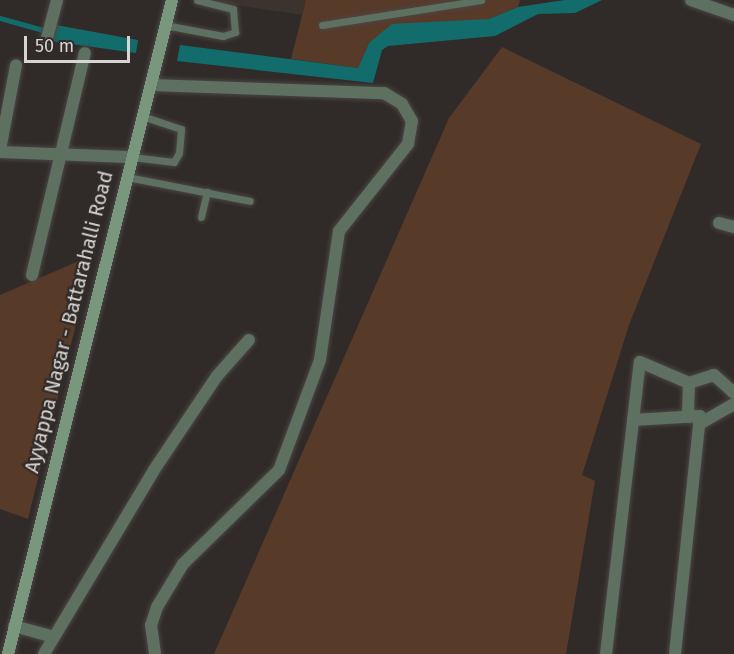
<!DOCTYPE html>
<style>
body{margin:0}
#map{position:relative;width:734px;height:654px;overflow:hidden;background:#302b29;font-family:"Fira Sans",sans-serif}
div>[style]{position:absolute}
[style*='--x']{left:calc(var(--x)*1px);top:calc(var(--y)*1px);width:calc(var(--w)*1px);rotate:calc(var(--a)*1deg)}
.built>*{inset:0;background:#3d332d}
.green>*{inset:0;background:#583a29}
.water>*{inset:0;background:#136c6c}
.stream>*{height:4.5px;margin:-2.25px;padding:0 2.25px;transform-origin:2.25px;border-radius:2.25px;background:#136c6c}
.roads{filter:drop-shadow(0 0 2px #4b4644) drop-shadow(0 0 2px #4b4644)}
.service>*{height:7px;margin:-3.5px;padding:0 3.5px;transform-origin:3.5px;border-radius:3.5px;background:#5e7160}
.minor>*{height:12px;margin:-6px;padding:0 6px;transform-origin:6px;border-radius:6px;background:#5e7160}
.tertiary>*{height:12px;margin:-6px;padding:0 6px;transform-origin:6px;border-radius:6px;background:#5e7160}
.secondary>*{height:12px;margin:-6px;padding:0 6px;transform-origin:6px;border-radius:6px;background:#79977d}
span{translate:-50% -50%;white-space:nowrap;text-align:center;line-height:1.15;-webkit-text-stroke:4.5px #302b29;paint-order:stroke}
.street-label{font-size:20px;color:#d7d5d3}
.scale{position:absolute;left:24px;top:36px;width:106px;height:27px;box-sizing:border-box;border:3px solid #d7d5d3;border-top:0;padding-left:8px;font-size:18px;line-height:21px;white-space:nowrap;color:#d7d5d3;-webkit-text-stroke:4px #302b29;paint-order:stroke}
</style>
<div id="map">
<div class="built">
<i style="clip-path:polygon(201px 0,306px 0,302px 15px)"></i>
</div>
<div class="green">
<i style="clip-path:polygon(306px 0,520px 0,518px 7px,489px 19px,369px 43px,358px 68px,291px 59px)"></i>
<i style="clip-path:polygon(502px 47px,701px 144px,629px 325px,582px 475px,595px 481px,566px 654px,214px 654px,449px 118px)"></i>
<i style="clip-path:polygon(93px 255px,28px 519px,0 509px,0 295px)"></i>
</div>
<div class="water">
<i style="clip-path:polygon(565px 0,602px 0,575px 13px,538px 14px,495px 36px,388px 46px,382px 50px,373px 83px,177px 61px,180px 45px,358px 68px,369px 43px,392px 24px,489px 19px,518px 7px)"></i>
<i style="clip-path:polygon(56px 25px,138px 40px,136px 53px,50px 41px)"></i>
</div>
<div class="stream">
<i style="--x:0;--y:18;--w:49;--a:15.5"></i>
</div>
<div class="roads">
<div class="service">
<i style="--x:165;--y:25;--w:59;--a:10.7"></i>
<i style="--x:223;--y:36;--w:13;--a:-18"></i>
<i style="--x:235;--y:32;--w:23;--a:-95"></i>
<i style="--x:233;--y:9;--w:37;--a:-166"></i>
<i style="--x:322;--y:25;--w:161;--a:-8.9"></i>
<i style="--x:132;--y:157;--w:42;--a:6.8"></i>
<i style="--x:174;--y:162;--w:10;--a:-61"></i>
<i style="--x:179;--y:153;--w:24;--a:-85"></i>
<i style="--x:181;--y:129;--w:41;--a:-161.6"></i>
<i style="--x:127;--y:177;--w:125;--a:11"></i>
<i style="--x:201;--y:217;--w:26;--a:-77"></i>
</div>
<div class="minor">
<i style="--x:46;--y:42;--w:43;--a:-75.3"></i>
<i style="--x:151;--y:85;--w:233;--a:2"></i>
<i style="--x:384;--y:93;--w:21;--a:31"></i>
<i style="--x:402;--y:104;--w:20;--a:60"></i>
<i style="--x:412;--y:121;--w:23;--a:100"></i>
<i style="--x:408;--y:144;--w:111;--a:128.4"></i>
<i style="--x:339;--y:231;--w:130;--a:98.4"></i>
<i style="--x:320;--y:360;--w:117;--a:110.4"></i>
<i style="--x:279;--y:470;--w:134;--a:135.6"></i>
<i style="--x:183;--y:564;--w:50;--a:121.2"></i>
<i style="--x:157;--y:607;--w:19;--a:108"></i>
<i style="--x:151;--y:625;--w:29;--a:82"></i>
<i style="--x:0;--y:150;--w:86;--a:-79.3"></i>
<i style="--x:0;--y:152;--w:129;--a:2.2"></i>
<i style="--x:719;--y:223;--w:16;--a:15"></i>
<i style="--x:32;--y:275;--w:228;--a:-76.6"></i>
<i style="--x:689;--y:383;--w:26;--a:-18"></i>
<i style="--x:714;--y:375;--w:27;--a:42"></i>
<i style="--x:633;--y:420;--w:67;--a:-3.4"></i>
<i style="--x:700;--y:416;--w:239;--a:96"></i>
<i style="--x:699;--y:424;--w:40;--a:-29.7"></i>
<i style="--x:14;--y:626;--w:41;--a:15.4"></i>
<i style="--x:44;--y:654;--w:214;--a:-59.1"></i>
<i style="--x:154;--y:470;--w:113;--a:-56.2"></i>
<i style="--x:217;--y:376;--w:48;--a:-48.4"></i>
<i style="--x:606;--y:654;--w:294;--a:-83.4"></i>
<i style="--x:640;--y:362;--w:53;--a:23.2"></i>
<i style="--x:689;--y:383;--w:34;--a:92"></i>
</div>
<div class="tertiary">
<i style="--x:691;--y:0;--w:46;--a:19.2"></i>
</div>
<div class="secondary">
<i style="--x:8;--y:654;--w:674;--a:-75.92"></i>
</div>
</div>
<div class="street-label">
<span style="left:69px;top:322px;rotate:-76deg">Ayyappa Nagar - Battarahalli Road</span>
</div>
<div class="scale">50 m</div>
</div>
